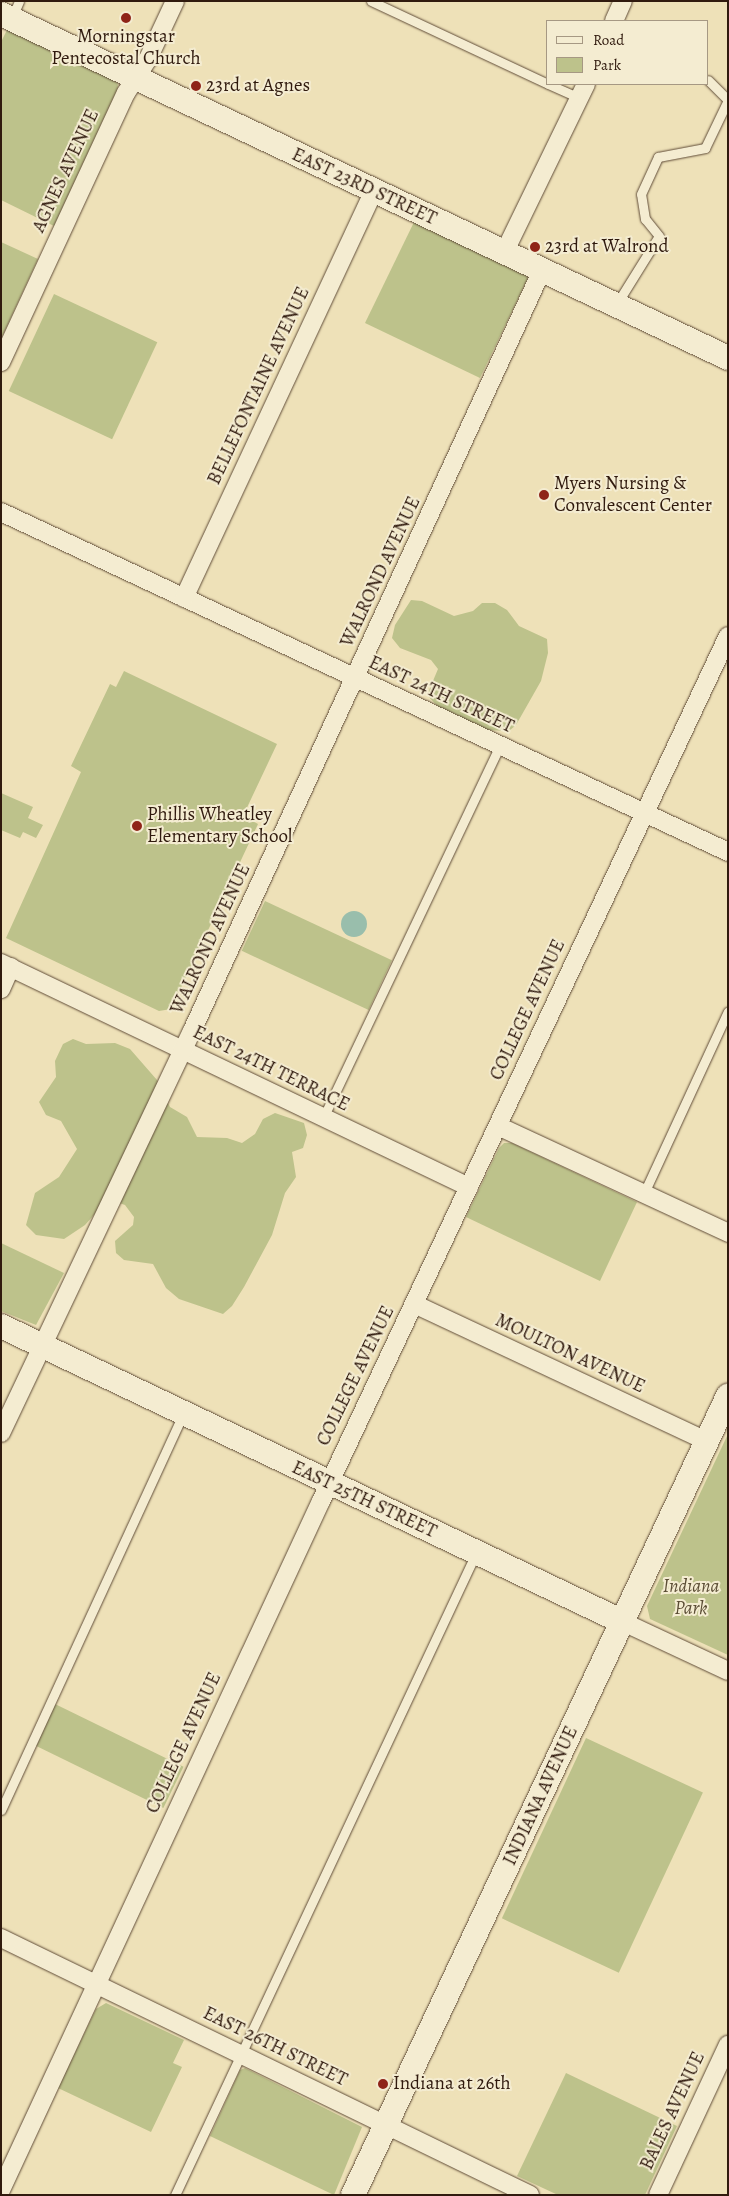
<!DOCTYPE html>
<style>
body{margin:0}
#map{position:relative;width:729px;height:2196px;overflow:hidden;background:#eee1b8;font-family:Alegreya,serif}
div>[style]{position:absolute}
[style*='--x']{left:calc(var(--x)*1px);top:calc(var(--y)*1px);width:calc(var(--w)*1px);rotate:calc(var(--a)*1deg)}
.green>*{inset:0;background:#bdc28b;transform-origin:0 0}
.water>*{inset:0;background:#99beac}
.round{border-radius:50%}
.roads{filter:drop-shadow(0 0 1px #604c38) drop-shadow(0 0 1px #604c38)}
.lane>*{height:9px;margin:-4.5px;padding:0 4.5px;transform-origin:4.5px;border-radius:4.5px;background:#f4ecd1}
.street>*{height:18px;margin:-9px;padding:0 9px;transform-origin:9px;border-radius:9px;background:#f4ecd1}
.secondary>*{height:24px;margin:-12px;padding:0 12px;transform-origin:12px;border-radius:12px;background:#f4ecd1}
.dots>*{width:14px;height:14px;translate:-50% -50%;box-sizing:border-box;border:2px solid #f4ecd1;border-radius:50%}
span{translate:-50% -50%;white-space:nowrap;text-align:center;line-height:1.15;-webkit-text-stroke:4px #f4ecd1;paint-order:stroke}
.poi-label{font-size:19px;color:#301a0e}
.left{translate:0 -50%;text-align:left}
.street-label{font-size:19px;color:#301a0e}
.park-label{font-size:19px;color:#5a4c34;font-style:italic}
.frame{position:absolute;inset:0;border:2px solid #301a0e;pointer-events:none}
.legend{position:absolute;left:546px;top:20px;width:162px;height:65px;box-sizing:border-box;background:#f4ecd1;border:1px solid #a69883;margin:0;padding:6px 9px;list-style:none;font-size:15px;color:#301a0e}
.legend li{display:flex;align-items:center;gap:10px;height:25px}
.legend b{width:25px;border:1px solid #a69883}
</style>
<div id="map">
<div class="green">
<i style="clip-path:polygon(9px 26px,117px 78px,118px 88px,54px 226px,1px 200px,1px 42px)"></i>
<i style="clip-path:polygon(416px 218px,524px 270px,528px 278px,480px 378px,365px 323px)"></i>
<i style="clip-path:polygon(1px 242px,38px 259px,1px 339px)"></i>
<i style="left:54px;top:294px;width:114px;height:107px;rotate:25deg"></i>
<i style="clip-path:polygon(411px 600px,422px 601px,454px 616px,473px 611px,482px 603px,495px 603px,507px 610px,519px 626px,547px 639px,548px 653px,541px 681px,516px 725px,509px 731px,485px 730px,453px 713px,441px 710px,427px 695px,438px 669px,431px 660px,400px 648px,392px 638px,395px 625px)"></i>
<i style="clip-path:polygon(124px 671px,277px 744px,243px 816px,258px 824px,171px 1009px,159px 1011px,6px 938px,81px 772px,71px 766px,110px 684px,116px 687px)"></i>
<i style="clip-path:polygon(1px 793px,33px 807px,28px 818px,43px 825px,36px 838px,23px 832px,20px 838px,1px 830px)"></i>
<i style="left:265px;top:901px;width:140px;height:55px;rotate:25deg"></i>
<i style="clip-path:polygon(73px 1039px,86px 1044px,115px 1043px,130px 1049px,157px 1080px,170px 1107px,187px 1117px,197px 1137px,227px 1138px,242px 1143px,255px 1134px,263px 1119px,275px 1113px,304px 1123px,307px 1135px,303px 1148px,292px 1152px,296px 1177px,285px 1193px,272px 1235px,244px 1287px,232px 1306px,223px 1314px,179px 1299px,166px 1288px,153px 1264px,124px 1260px,116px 1253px,115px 1241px,133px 1225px,134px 1217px,125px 1205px,108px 1199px,85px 1225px,64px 1239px,36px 1235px,26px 1225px,35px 1193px,59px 1177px,77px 1149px,61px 1121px,46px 1115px,39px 1102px,56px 1077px,55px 1061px,63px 1044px)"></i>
<i style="clip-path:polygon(504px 1143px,512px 1143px,637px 1202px,600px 1281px,466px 1217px,499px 1148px)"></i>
<i style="clip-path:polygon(1px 1243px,64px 1273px,36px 1325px,1px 1311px)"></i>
<i style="clip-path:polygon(728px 1434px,728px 1655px,650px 1619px,647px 1606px)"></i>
<i style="left:55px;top:1704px;width:143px;height:46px;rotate:26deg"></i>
<i style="left:586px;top:1738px;width:129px;height:199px;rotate:25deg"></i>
<i style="clip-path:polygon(106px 2003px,184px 2040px,173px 2063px,182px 2067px,151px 2132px,58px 2088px,96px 2009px)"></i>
<i style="clip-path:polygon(245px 2068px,362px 2127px,334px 2195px,210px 2136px,240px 2070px)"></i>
<i style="clip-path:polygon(566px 2073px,677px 2126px,645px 2195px,558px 2195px,517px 2176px)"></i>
</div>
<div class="water">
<i class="round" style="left:341px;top:911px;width:26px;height:26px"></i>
</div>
<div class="roads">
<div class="lane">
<i style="--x:371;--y:1;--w:195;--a:25.1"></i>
<i style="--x:12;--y:17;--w:17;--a:-66"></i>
<i style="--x:548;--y:84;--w:35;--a:24"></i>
<i style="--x:616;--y:305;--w:81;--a:-58.1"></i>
<i style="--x:659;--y:236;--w:22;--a:-129"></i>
<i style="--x:645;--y:219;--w:25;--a:-99"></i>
<i style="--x:641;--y:194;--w:41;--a:-65.3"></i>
<i style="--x:658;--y:157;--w:48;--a:-10.8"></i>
<i style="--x:705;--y:148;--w:53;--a:-64.4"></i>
<i style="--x:728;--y:100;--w:28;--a:-135"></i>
<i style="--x:323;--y:1118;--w:412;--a:-64.6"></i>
<i style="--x:644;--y:1193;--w:200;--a:-65.2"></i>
<i style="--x:1;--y:1810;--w:435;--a:-65.3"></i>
<i style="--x:175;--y:2195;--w:709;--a:-64.88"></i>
</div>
<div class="street">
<i style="--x:614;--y:21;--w:22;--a:-66"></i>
<i style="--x:504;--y:253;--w:188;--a:-64.1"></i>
<i style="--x:1;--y:362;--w:297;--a:-65.1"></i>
<i style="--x:126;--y:93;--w:40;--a:-57.1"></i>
<i style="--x:148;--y:59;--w:64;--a:-65"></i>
<i style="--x:1;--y:512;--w:803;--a:25.06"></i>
<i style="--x:184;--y:598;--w:449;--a:-65"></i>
<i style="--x:1;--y:963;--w:519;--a:25.58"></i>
<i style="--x:1;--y:989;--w:24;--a:-66"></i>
<i style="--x:498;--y:1126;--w:254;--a:24.9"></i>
<i style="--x:414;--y:1304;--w:323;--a:25.1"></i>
<i style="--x:1;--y:1433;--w:445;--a:-64.6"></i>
<i style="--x:192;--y:1031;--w:838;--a:-65.3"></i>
<i style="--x:623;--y:1622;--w:116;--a:25"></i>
<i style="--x:1;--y:1938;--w:588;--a:25.91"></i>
<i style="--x:1;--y:2190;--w:760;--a:-65.09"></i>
<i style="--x:321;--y:1501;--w:956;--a:-64.8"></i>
<i style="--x:658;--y:2195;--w:166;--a:-65"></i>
</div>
<div class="secondary">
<i style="--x:1;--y:14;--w:804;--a:25.32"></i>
<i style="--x:1;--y:1326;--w:689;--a:25.45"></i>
<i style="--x:353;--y:2195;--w:883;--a:-64.86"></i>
</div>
</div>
<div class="dots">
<i style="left:126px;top:18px;background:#8f2418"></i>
<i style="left:196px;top:86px;background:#8f2418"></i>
<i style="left:535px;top:247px;background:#8f2418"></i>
<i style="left:544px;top:495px;background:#8f2418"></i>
<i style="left:137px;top:826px;background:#8f2418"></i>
<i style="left:383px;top:2084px;background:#8f2418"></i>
</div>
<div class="poi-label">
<span style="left:126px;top:48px">Morningstar<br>Pentecostal Church</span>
<span class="left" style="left:206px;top:86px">23rd at Agnes</span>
<span class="left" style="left:545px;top:247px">23rd at Walrond</span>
<span class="left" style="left:554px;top:495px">Myers Nursing &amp;<br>Convalescent Center</span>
<span class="left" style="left:147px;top:826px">Phillis Wheatley<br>Elementary School</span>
<span class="left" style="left:393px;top:2084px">Indiana at 26th</span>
</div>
<div class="street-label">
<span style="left:66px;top:171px;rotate:-65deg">AGNES AVENUE</span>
<span style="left:364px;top:187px;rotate:25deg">EAST 23RD STREET</span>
<span style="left:259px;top:386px;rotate:-65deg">BELLEFONTAINE AVENUE</span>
<span style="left:381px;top:572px;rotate:-65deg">WALROND AVENUE</span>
<span style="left:441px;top:695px;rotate:25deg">EAST 24TH STREET</span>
<span style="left:211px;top:939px;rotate:-65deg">WALROND AVENUE</span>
<span style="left:528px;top:1010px;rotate:-65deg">COLLEGE AVENUE</span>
<span style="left:271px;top:1069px;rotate:26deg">EAST 24TH TERRACE</span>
<span style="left:570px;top:1354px;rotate:25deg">MOULTON AVENUE</span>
<span style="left:356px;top:1376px;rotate:-64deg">COLLEGE AVENUE</span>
<span style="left:364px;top:1500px;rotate:25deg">EAST 25TH STREET</span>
<span style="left:184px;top:1743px;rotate:-65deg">COLLEGE AVENUE</span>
<span style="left:541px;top:1796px;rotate:-65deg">INDIANA AVENUE</span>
<span style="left:275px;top:2047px;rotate:26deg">EAST 26TH STREET</span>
<span style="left:673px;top:2111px;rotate:-65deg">BALES AVENUE</span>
</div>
<div class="park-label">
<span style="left:691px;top:1598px">Indiana<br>Park</span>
</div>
<div class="frame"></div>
<ul class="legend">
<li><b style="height:6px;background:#f4ecd1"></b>Road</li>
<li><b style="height:14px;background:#bdc28b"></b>Park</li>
</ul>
</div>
